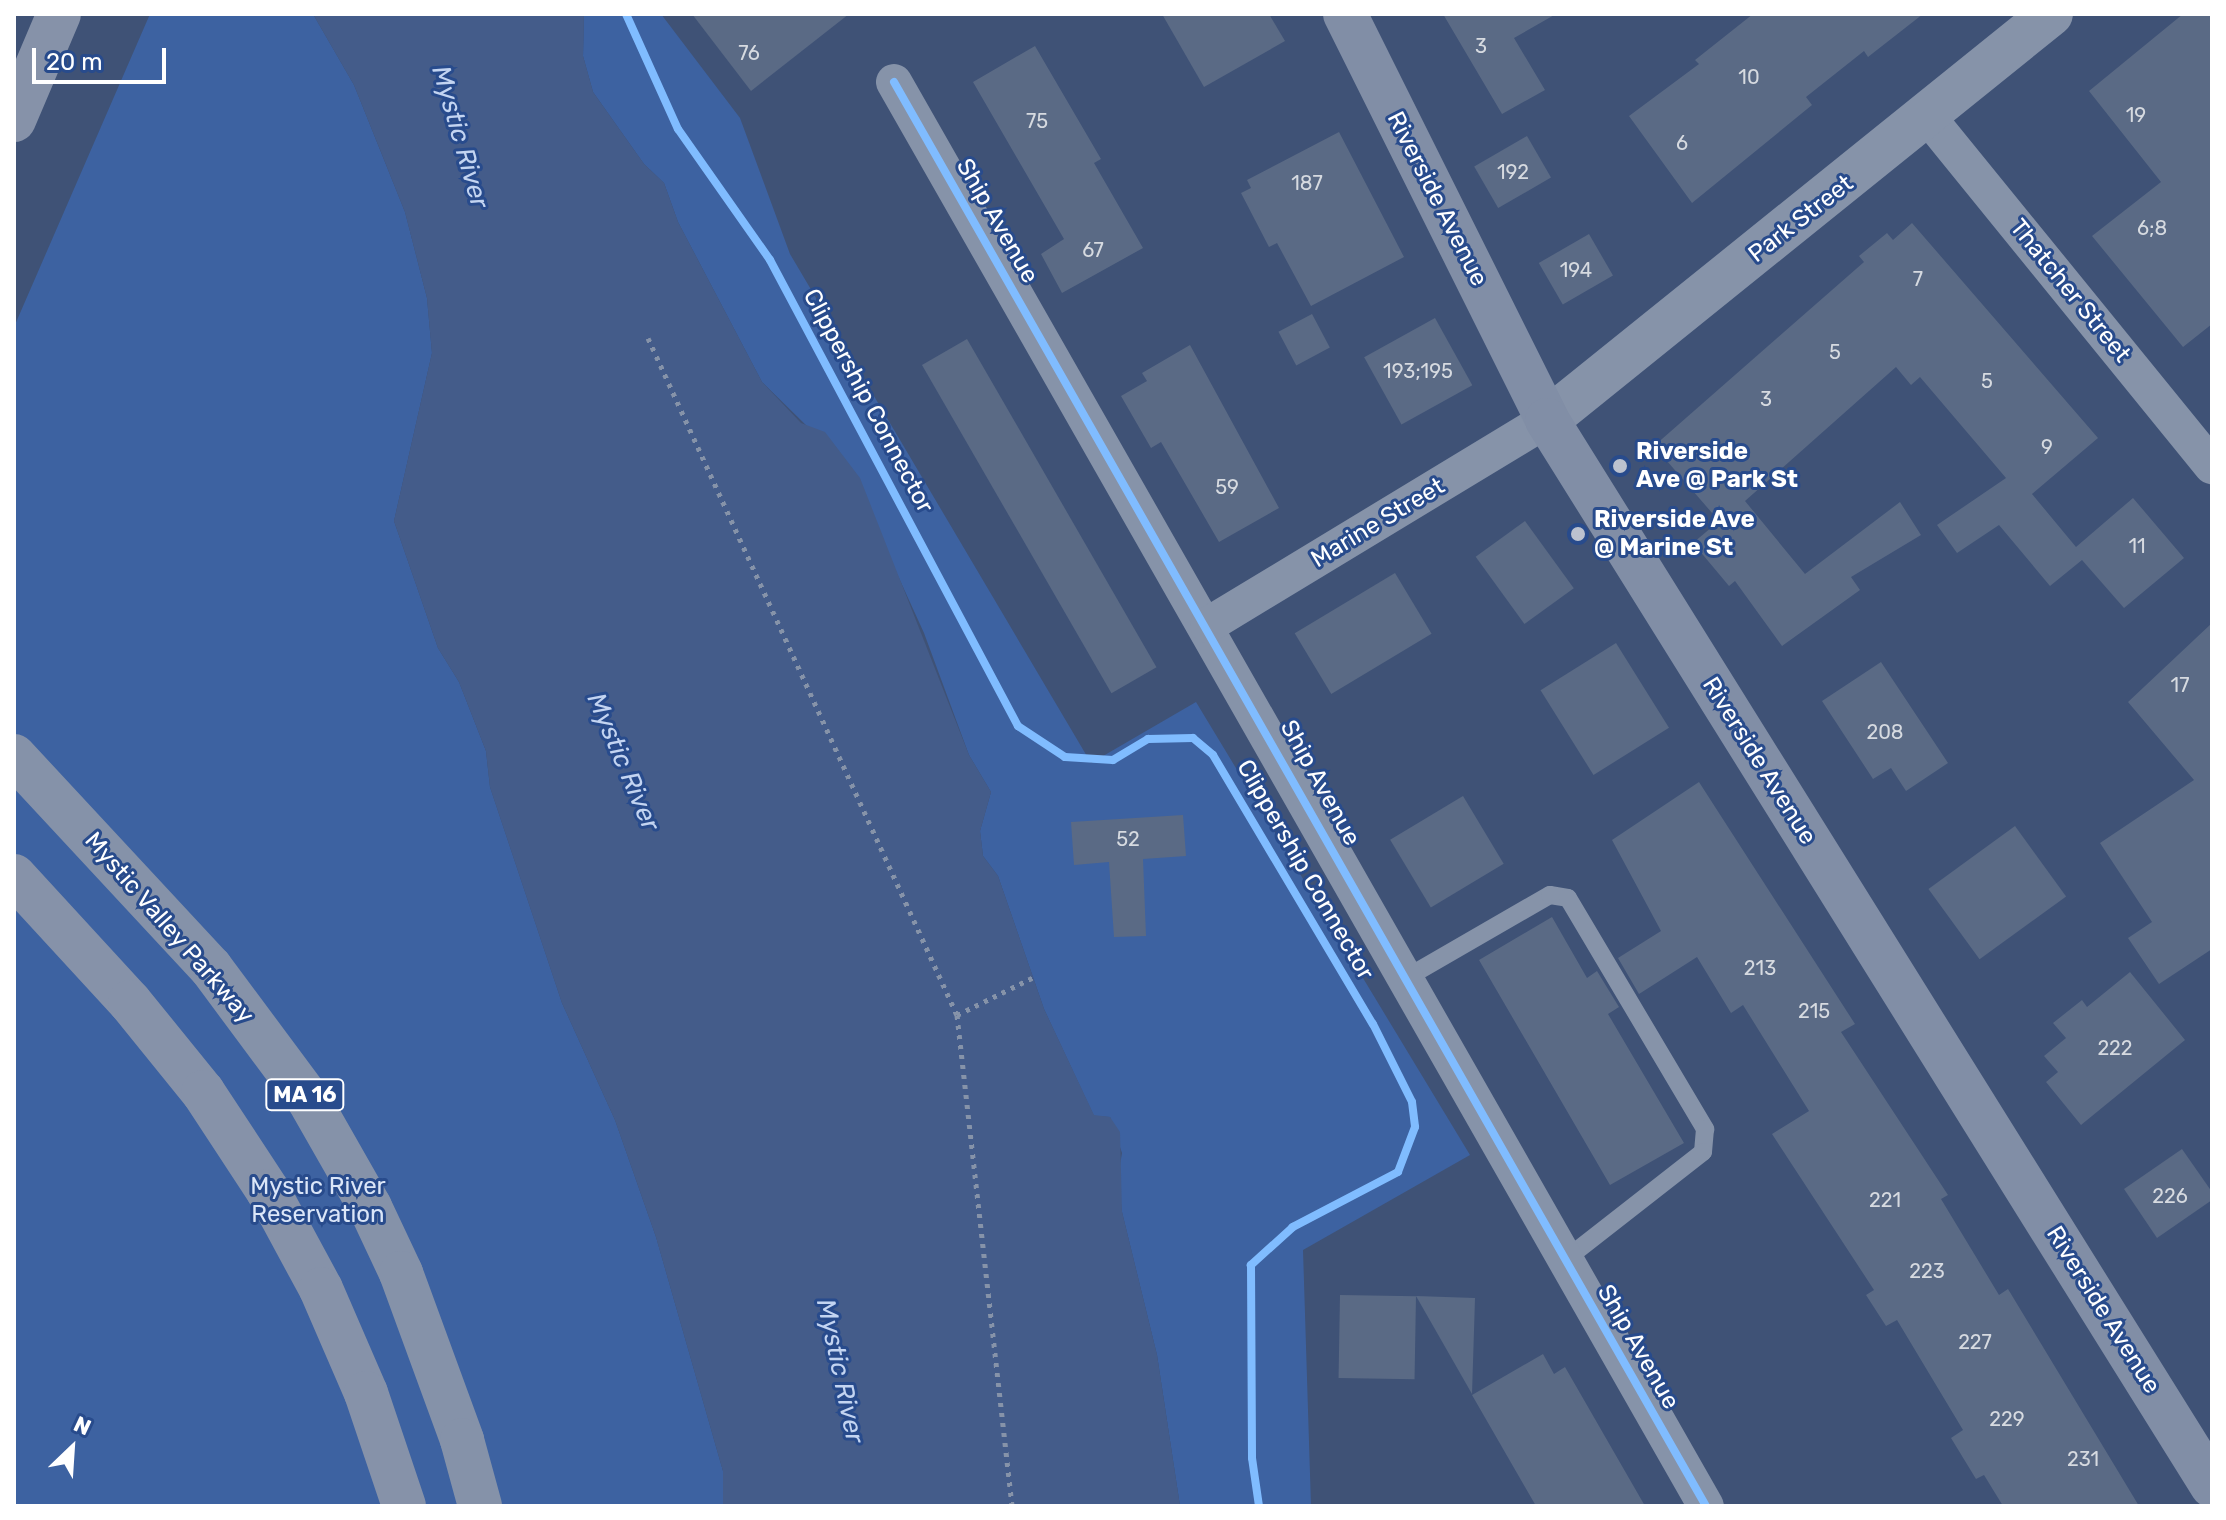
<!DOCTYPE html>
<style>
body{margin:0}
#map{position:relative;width:2226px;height:1520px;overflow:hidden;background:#3f5276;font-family:Rubik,sans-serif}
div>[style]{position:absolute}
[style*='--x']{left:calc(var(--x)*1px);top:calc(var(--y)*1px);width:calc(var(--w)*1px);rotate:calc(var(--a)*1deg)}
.green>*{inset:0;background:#3d62a1}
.water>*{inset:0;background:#445c8a}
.building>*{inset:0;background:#5a6a85;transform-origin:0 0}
.path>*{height:5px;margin-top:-2.5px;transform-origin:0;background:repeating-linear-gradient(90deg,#8693a9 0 4px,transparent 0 10px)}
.service>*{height:18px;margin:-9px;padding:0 9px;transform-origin:9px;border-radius:9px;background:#8693a9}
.minor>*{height:36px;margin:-18px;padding:0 18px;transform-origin:18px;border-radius:18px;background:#8693a9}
.tertiary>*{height:44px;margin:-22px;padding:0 22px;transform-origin:22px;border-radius:22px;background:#8693a9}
.secondary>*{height:44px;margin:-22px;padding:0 22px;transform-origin:22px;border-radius:22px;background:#818ea6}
.primary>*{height:44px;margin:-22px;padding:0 22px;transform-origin:22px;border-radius:22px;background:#8592a9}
.motorway>*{height:44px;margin:-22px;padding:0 22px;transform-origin:22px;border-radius:22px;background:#8692a9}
.cycleway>*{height:8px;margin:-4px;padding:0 4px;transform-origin:4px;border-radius:4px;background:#80bcff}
.dots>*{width:22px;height:22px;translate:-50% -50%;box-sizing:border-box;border:4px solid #284b8c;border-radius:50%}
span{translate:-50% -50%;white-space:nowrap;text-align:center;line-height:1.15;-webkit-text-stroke:6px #284b8c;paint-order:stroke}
.number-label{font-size:20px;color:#d6dae0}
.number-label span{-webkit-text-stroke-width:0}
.shield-label span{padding:2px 6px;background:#284b8c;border:2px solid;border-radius:6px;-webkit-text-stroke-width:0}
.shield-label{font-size:22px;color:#fff;font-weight:700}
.street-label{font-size:24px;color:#fff}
.poi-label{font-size:24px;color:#fff;font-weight:700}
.left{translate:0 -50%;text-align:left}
.park-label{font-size:24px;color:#dbe6f8}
.water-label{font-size:26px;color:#c3d4f1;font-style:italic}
.frame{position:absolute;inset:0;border:16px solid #fff;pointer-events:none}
.north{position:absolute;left:32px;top:1408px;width:80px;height:80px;-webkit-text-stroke:6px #284b8c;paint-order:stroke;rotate:25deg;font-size:22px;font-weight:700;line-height:32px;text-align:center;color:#fff}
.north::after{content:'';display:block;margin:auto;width:28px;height:36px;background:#fff;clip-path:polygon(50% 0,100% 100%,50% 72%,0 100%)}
.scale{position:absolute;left:32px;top:48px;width:134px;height:36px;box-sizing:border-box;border:4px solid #fff;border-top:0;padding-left:10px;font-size:24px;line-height:28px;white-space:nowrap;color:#fff;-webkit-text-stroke:6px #284b8c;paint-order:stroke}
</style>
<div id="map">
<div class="green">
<i style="clip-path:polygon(150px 14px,313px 14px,354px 85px,405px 212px,427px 298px,432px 353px,394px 521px,438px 648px,459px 682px,486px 751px,490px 787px,562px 1003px,615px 1120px,656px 1237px,723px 1471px,723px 1506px,14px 1506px,14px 327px)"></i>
<i style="clip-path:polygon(584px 14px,661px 14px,740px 118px,790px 254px,1091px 763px,1196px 702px,1470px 1155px,1303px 1250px,1311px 1506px,1180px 1506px,1157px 1355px,1122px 1212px,1118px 1177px,1122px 1153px,1110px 1117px,1094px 1116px,1044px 1009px,998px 876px,983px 856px,980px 831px,991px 792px,969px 755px,924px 633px,883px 543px,811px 430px,762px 382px,678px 222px,664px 183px,644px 164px,593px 92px,583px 56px)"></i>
</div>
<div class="water">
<i style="clip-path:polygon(313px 14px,584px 14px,583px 56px,593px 92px,644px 164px,664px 183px,678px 222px,762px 382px,801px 423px,825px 432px,860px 478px,969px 755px,991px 792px,980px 831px,983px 856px,998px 876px,1044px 1009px,1094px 1115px,1110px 1117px,1120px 1132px,1122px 1212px,1157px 1355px,1180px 1506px,723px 1506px,723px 1471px,656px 1237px,615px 1120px,562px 1003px,490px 787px,486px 751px,459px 682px,438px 648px,394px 521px,432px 353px,427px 298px,405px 212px,379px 147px,354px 85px)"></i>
</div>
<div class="building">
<i style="clip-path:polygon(692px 14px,849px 14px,751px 91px)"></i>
<i style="clip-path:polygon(1162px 14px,1269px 14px,1285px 41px,1204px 87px)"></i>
<i style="clip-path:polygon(1443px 14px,1556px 14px,1514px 38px,1545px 90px,1502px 114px)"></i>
<i style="clip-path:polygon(1753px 14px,1923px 14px,1868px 57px,1864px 51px,1806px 97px,1812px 105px,1692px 203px,1629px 116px,1699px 64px,1695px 60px)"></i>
<i style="clip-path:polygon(2183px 14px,2212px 14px,2212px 324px,2183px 347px,2092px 236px,2161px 182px,2089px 91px)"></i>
<i style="clip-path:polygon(1035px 46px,1101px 159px,1094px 163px,1143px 248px,1062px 293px,1041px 254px,1064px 239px,973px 82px)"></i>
<i style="clip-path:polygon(1339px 132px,1404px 257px,1311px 306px,1277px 243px,1269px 247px,1241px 193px,1251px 188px,1247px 180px)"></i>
<i style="left:1527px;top:136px;width:48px;height:61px;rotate:60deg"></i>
<i style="clip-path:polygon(1912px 223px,2098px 438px,2032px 494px,2076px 547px,2133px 498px,2184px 558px,2124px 608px,2082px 560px,2050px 586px,1999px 525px,1957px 553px,1937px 525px,2006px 478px,1920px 377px,1911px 385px,1896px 367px,1745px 501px,1805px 574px,1900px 502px,1921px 535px,1851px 577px,1860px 590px,1782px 646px,1735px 581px,1729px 586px,1693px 543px,1719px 521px,1654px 446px,1864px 262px,1859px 256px,1887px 233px,1893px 240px)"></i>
<i style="left:1589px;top:234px;width:48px;height:58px;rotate:60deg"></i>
<i style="left:1312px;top:314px;width:38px;height:38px;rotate:62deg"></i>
<i style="left:1435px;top:318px;width:77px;height:81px;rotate:61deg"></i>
<i style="left:967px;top:339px;width:379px;height:52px;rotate:60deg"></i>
<i style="clip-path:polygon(1190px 345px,1279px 508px,1219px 542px,1161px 442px,1151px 448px,1121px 396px,1147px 381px,1142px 373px)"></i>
<i style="left:1525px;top:521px;width:83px;height:61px;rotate:54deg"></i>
<i style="left:1395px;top:573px;width:71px;height:117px;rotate:59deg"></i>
<i style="clip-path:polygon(2212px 623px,2212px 949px,2159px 984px,2128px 938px,2152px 922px,2100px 843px,2194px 780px,2128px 702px)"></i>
<i style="left:1616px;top:643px;width:100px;height:89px;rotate:58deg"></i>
<i style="clip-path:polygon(1881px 662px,1948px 763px,1906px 791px,1891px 768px,1873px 779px,1822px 701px)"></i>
<i style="clip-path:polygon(1699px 782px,1855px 1024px,1841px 1032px,1948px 1195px,1941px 1199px,1999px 1295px,2008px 1289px,2139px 1506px,2003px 1506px,1984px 1475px,1976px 1479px,1951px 1438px,1963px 1430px,1897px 1320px,1886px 1326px,1866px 1295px,1874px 1290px,1772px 1134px,1809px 1111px,1743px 1005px,1731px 1013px,1697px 957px,1639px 994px,1618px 958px,1661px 931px,1612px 840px)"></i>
<i style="left:1463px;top:796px;width:79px;height:85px;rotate:59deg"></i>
<i style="clip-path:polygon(1183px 815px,1186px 856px,1143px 859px,1146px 936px,1114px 937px,1109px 862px,1074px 865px,1071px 822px)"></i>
<i style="left:2015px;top:826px;width:87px;height:107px;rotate:54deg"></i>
<i style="clip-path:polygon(1552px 917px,1587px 978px,1597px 971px,1619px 1007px,1608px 1014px,1684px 1143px,1610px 1185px,1479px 960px)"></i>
<i style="clip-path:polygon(2130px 972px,2185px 1040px,2081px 1125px,2046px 1082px,2058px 1072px,2044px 1056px,2066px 1038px,2053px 1023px,2082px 1000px,2087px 1007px)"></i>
<i style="clip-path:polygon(2182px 1149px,2212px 1192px,2212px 1200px,2157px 1238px,2124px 1189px)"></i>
<i style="left:1340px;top:1295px;width:76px;height:83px;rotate:1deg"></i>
<i style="clip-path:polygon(1416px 1296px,1475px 1298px,1472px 1394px)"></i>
<i style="clip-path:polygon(1543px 1354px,1554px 1374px,1565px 1367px,1645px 1506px,1536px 1506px,1472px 1395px)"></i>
</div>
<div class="path">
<i style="--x:648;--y:338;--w:744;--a:65.47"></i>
<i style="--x:957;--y:1015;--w:494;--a:83.6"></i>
<i style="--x:957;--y:1015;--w:84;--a:-26.3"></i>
</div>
<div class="service">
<i style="--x:1406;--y:978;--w:166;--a:-30"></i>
<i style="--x:1550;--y:895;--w:18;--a:9"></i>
<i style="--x:1568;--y:898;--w:269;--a:59.3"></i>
<i style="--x:1705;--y:1129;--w:23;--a:95"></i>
<i style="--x:1703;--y:1152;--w:175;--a:142"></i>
</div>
<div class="minor">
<i style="--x:894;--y:82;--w:1639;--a:60.31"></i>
<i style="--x:1928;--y:117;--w:450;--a:50.9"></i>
<i style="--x:1208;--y:625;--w:396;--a:-31.2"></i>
</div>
<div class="tertiary">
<i style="--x:1547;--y:420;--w:647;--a:-38.85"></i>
</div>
<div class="secondary">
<i style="--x:1345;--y:14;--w:453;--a:63.5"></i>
<i style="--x:1547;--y:420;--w:1256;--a:58.04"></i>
</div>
<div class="primary">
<i style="--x:14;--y:756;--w:289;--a:47.1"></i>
<i style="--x:211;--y:968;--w:164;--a:53.4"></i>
<i style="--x:309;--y:1100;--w:123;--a:60.3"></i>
<i style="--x:370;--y:1207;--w:73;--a:64.8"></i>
<i style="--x:401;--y:1273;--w:178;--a:69.9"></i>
<i style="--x:462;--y:1440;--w:68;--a:74.7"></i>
</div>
<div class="motorway">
<i style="--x:14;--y:120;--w:115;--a:-67"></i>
<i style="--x:14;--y:876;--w:171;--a:47.4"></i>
<i style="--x:130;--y:1002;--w:116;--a:51"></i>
<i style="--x:203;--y:1092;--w:118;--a:56.7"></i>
<i style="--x:268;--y:1191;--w:111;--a:61.6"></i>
<i style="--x:321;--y:1289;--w:113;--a:66.6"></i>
<i style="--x:366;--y:1393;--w:119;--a:71.4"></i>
</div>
<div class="cycleway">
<i style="--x:626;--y:14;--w:126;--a:65.7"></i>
<i style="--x:678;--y:129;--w:160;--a:54.9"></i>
<i style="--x:770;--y:260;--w:528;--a:61.98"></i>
<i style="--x:1018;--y:726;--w:56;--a:33.4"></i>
<i style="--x:1065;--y:757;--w:48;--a:3.6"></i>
<i style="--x:1113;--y:760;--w:41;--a:-31"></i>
<i style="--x:1148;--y:739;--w:45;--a:-1.3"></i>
<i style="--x:1193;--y:738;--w:26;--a:40"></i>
<i style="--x:1213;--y:755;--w:313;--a:59.3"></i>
<i style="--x:1373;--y:1024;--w:87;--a:63.4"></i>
<i style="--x:1412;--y:1102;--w:25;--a:83"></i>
<i style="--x:1415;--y:1127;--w:48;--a:110.7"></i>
<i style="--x:1398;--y:1172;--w:119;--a:152.4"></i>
<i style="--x:1293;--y:1227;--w:57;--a:137.9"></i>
<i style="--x:1251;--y:1265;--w:193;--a:89.7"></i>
<i style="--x:1252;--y:1458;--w:49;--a:81.7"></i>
<i style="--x:894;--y:82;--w:1639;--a:60.31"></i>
</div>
<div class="dots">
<i style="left:1620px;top:466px;background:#bcc2cf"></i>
<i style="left:1578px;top:534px;background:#bcc2cf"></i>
</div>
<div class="number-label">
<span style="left:1481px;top:46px">3</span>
<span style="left:749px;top:53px">76</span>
<span style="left:1749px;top:77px">10</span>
<span style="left:2136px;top:115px">19</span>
<span style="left:1037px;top:121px">75</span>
<span style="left:1682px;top:143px">6</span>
<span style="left:1513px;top:172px">192</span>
<span style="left:1307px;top:183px">187</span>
<span style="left:2152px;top:228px">6;8</span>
<span style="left:1093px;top:250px">67</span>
<span style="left:1576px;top:270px">194</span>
<span style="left:1918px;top:279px">7</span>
<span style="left:1835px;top:352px">5</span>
<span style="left:1418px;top:371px">193;195</span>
<span style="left:1987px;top:381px">5</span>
<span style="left:1766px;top:399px">3</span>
<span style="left:2047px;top:447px">9</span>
<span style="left:1227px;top:487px">59</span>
<span style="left:2137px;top:546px">11</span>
<span style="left:2180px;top:685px">17</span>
<span style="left:1885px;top:732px">208</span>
<span style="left:1128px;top:839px">52</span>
<span style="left:1760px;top:968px">213</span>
<span style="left:1814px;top:1011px">215</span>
<span style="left:2115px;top:1048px">222</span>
<span style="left:2170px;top:1196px">226</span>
<span style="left:1885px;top:1200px">221</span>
<span style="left:1927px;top:1271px">223</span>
<span style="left:1975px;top:1342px">227</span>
<span style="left:2007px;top:1419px">229</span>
<span style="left:2083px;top:1459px">231</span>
</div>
<div class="shield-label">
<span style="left:305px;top:1095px">MA 16</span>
</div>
<div class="street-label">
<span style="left:1437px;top:199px;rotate:63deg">Riverside Avenue</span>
<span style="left:1801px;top:219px;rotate:-38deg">Park Street</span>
<span style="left:997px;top:221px;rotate:60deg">Ship Avenue</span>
<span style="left:2070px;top:291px;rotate:51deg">Thatcher Street</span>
<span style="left:868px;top:401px;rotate:62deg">Clippership Connector</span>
<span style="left:1378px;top:523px;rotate:-31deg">Marine Street</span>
<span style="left:1759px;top:761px;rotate:58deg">Riverside Avenue</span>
<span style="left:1320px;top:783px;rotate:61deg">Ship Avenue</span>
<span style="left:1305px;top:870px;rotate:60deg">Clippership Connector</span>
<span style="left:169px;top:928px;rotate:49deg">Mystic Valley Parkway</span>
<span style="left:2103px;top:1310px;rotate:58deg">Riverside Avenue</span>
<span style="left:1638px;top:1347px;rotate:60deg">Ship Avenue</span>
</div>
<div class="poi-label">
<span class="left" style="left:1636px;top:466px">Riverside<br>Ave @ Park St</span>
<span class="left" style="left:1594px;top:534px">Riverside Ave<br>@ Marine St</span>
</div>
<div class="park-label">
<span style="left:318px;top:1201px">Mystic River<br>Reservation</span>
</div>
<div class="water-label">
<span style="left:460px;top:137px;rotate:74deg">Mystic River</span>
<span style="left:623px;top:762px;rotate:67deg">Mystic River</span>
<span style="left:840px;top:1371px;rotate:78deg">Mystic River</span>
</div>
<div class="frame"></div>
<div class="north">N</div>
<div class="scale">20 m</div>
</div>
